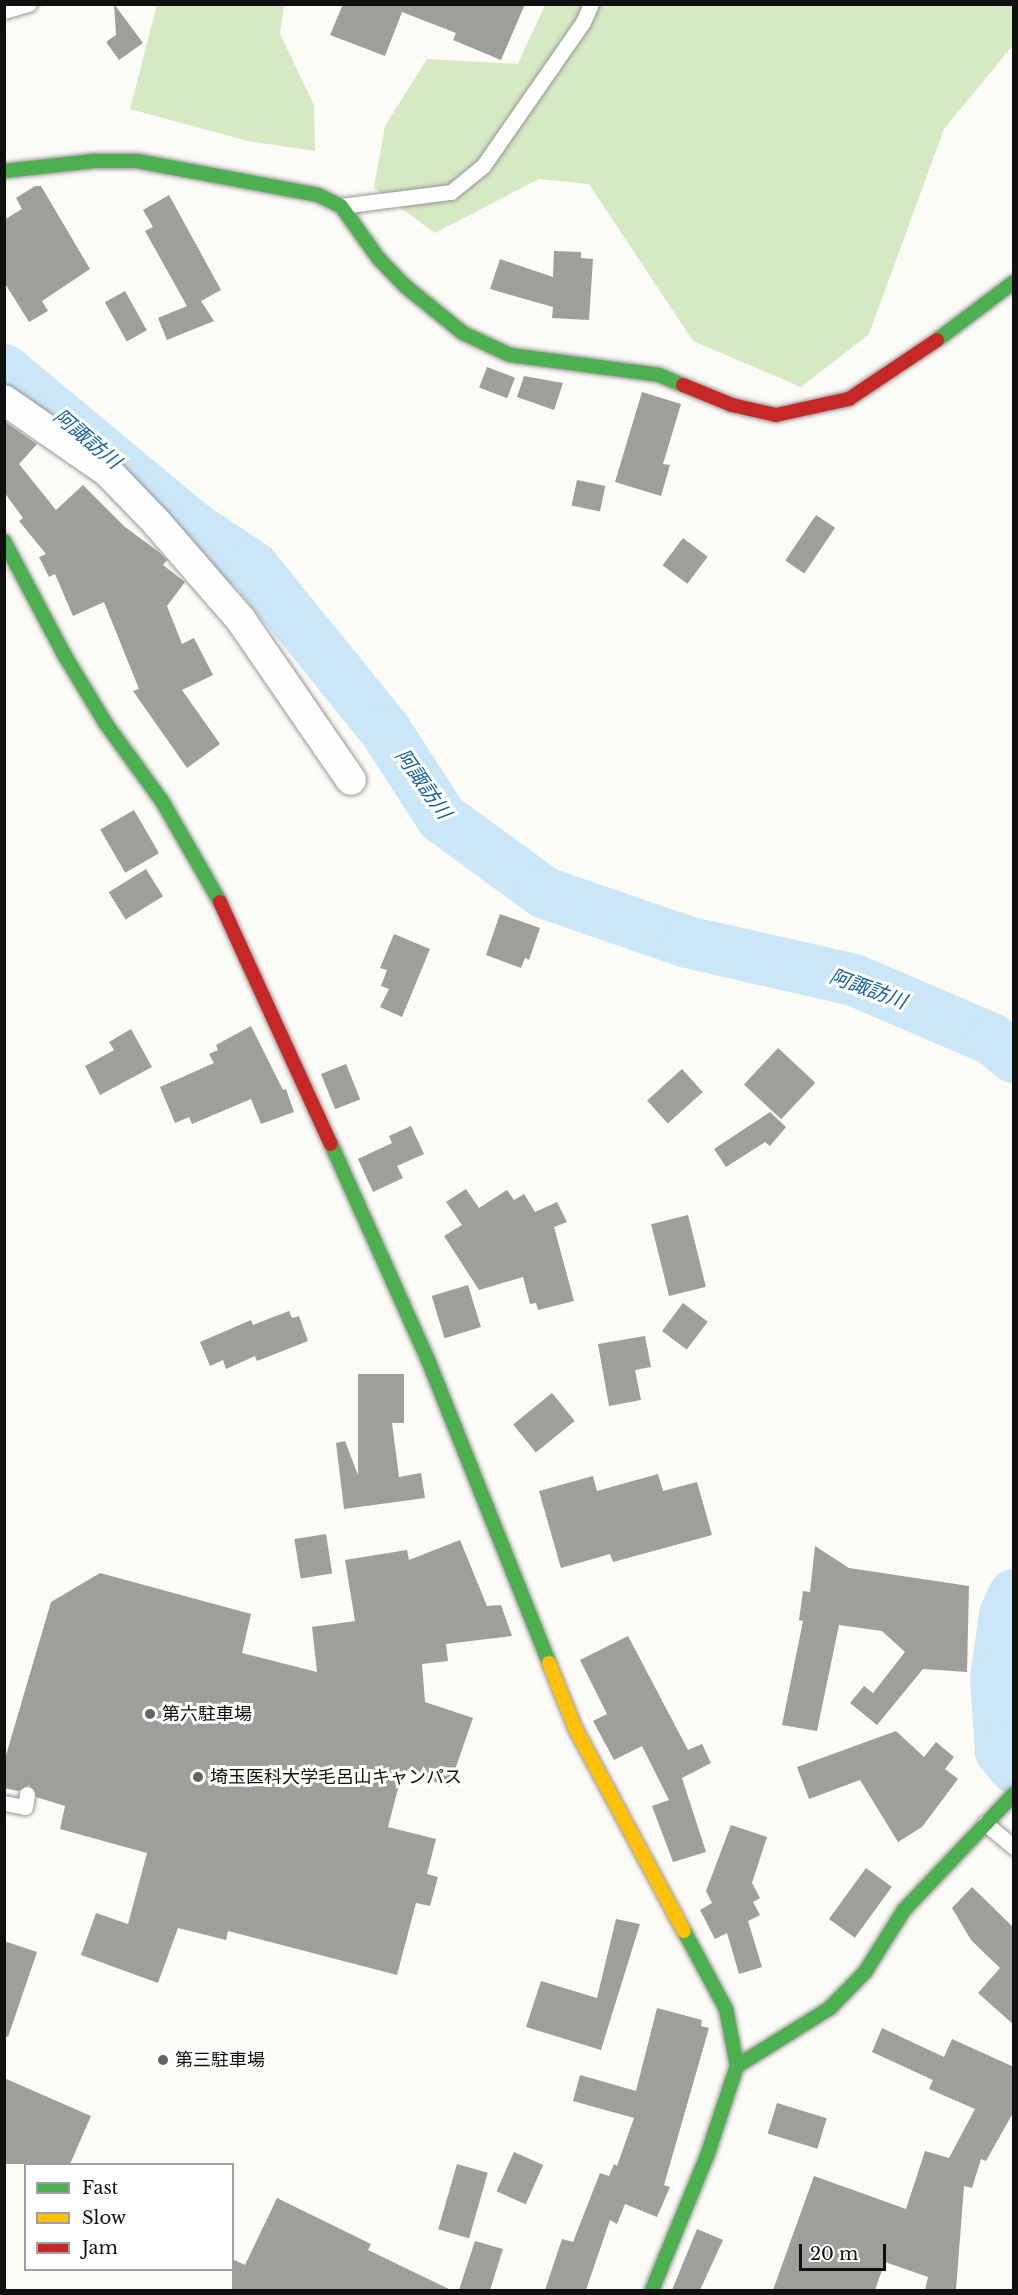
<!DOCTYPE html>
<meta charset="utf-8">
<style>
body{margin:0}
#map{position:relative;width:1018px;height:2295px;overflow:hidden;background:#fcfbf6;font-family:"Libre Baskerville","Noto Sans JP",serif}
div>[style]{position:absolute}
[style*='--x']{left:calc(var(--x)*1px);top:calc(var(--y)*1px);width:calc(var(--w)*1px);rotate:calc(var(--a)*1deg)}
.forest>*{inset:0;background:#d5eac3}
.river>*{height:52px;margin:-26px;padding:0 26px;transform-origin:26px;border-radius:26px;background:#cbe6f7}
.building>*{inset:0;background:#a09e9b;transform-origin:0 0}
.roads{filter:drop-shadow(0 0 2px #969694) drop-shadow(0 0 2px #969694)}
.lane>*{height:15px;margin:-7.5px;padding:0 7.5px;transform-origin:7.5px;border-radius:7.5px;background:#fffefe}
.street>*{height:30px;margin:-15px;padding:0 15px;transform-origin:15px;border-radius:15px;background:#fffefe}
.fast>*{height:14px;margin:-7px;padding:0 7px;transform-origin:7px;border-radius:7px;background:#4caf50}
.slow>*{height:14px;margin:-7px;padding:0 7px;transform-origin:7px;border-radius:7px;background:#ffc107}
.jam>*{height:14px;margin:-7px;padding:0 7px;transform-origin:7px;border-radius:7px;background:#c62828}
.dots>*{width:16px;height:16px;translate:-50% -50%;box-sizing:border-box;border:3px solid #fff;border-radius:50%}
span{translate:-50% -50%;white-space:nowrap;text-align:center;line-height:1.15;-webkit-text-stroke:6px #fff;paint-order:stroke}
.poi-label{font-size:18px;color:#101010}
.left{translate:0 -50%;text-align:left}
.water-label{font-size:20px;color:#1461a6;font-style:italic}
.frame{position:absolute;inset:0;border:6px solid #101010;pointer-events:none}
.legend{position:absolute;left:24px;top:2163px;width:210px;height:108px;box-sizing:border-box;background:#fff;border:2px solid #9f9f9f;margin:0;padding:8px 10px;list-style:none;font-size:18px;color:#101010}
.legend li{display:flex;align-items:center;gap:12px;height:30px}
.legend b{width:30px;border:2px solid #9f9f9f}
.scale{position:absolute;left:799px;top:2244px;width:87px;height:27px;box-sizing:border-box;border:3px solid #101010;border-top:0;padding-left:8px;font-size:18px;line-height:21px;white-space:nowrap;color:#101010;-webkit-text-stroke:4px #fff;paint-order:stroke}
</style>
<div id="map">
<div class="forest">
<i style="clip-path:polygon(157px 5px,284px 5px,280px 34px,314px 105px,315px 151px,248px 141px,130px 109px)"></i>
<i style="clip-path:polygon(545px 5px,1013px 5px,1013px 45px,944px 129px,869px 334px,801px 387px,693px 341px,589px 184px,539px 179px,435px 233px,374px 188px,385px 126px,427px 59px,518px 64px)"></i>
</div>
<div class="river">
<i style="--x:4;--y:370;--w:247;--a:39.7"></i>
<i style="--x:194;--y:528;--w:71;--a:33.5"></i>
<i style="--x:253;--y:567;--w:210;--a:51"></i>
<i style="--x:385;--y:730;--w:105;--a:57.1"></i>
<i style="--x:442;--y:818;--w:127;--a:36.1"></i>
<i style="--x:545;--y:893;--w:150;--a:19"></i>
<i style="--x:687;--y:942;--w:171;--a:12.8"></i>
<i style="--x:854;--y:980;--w:151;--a:23.3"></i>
<i style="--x:993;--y:1040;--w:27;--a:39"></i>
<i style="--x:1014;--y:1595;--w:22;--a:114"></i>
<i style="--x:1005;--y:1615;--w:65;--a:98"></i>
<i style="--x:996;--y:1679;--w:72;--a:86"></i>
<i style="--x:1001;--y:1751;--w:21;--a:51"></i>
</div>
<div class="building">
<i style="clip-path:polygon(114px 4px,143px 43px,119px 60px,106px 42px,116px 35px)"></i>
<i style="clip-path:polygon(343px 4px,525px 4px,501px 60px,453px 40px,456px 33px,402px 12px,385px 56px,330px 35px)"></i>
<i style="clip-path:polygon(35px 186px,41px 186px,90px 269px,42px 301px,48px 311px,29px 322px,4px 282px,4px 220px,22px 209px,16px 198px)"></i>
<i style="clip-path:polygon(169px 195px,221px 290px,201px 301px,214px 321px,167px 340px,158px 318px,187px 306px,145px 231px,153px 227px,143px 210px)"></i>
<i style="clip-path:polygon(554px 251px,581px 252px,581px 258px,593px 259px,589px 320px,552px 318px,553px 307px,490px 289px,500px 259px,553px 277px)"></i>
<i style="left:125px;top:291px;width:45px;height:23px;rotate:61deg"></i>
<i style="left:487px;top:367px;width:30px;height:22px;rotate:21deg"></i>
<i style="clip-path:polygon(524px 376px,563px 383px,554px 410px,517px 397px)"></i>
<i style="clip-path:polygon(642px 392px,681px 404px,663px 464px,670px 465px,661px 496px,615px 482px)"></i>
<i style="clip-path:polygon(4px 421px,37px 444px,19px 464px,56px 510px,83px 485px,125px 527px,159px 552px,167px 560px,163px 565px,185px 582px,167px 606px,182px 644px,194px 638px,213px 675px,182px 690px,220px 744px,187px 768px,133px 691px,139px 689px,104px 602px,73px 616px,55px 574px,49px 577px,39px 557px,46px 554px,19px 521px,23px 518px,4px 492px)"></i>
<i style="left:577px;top:480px;width:29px;height:26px;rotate:12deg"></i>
<i style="left:816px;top:515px;width:23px;height:55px;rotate:34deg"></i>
<i style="left:683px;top:538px;width:31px;height:34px;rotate:37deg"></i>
<i style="left:134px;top:810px;width:50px;height:39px;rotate:60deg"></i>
<i style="left:146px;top:869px;width:32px;height:44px;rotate:58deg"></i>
<i style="clip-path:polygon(500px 914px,540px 928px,529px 960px,525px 958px,521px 968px,486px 955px)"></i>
<i style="clip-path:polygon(394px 934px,430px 949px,402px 1017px,380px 1007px,389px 989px,381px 986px,387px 970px,380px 968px)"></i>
<i style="clip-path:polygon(251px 1026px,283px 1090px,286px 1089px,294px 1112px,261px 1124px,251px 1099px,192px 1124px,189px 1117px,175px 1123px,160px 1087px,214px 1063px,209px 1054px,218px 1050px,216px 1045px)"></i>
<i style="clip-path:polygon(131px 1029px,152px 1067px,100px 1095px,85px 1066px,114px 1050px,109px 1042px)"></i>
<i style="left:778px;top:1048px;width:51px;height:50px;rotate:43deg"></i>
<i style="left:346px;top:1064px;width:38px;height:27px;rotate:68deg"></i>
<i style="left:682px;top:1069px;width:31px;height:47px;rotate:48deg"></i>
<i style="clip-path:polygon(770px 1112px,786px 1127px,770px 1146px,765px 1142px,726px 1167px,714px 1149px)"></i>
<i style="clip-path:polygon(411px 1126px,424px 1154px,397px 1166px,403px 1178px,373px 1192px,358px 1159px,392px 1143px,389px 1136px)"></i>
<i style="clip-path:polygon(466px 1189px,479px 1208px,507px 1190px,514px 1200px,524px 1194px,535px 1212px,557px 1202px,567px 1222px,554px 1227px,574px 1301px,538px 1310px,536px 1303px,530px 1304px,523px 1277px,479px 1290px,444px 1236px,462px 1225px,446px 1202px)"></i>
<i style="left:688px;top:1215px;width:74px;height:38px;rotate:76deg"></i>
<i style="left:468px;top:1285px;width:44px;height:38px;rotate:73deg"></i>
<i style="left:683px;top:1303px;width:31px;height:35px;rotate:37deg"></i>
<i style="clip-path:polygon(289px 1311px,292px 1318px,299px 1316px,308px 1341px,257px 1361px,255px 1356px,226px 1369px,223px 1360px,210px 1366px,200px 1342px,251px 1320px,253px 1325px)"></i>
<i style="clip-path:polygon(645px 1336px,651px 1367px,635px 1370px,641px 1400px,609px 1406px,598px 1344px)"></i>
<i style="clip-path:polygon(358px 1374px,404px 1374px,404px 1423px,392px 1423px,399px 1477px,421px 1473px,425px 1498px,344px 1509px,336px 1443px,345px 1441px,358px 1475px)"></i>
<i style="left:552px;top:1393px;width:36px;height:50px;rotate:51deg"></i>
<i style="clip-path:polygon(658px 1474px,663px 1491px,697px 1482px,712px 1535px,613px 1562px,610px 1554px,561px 1568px,539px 1491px,593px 1476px,597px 1491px)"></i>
<i style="left:326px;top:1534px;width:40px;height:32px;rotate:81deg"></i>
<i style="clip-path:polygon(460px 1540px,487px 1606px,501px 1605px,512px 1636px,446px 1644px,448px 1661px,422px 1664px,425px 1702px,473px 1718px,449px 1787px,403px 1770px,388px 1827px,436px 1839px,427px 1874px,438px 1877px,430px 1906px,416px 1903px,397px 1975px,228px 1931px,226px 1940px,178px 1928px,158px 1983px,81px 1955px,96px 1913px,128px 1924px,147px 1853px,60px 1829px,65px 1806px,36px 1797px,29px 1785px,18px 1791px,4px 1788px,4px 1762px,51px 1602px,100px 1573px,251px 1614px,242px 1653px,317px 1672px,312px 1627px,355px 1621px,345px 1560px,407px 1550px,409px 1560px)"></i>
<i style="clip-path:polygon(815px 1546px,849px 1568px,969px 1586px,967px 1672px,923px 1669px,877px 1725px,850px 1703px,864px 1686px,873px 1693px,905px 1652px,882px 1631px,839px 1625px,817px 1731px,782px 1725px,803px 1621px,799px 1620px,803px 1591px,810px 1592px)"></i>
<i style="clip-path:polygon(628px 1636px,688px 1750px,702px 1744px,711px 1763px,682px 1778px,706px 1852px,673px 1862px,652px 1806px,669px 1800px,642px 1746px,614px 1760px,593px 1721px,607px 1714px,580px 1660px)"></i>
<i style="clip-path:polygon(896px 1731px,924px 1757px,936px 1742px,954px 1757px,945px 1769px,958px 1779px,922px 1827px,898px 1842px,860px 1780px,809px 1799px,797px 1767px)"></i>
<i style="clip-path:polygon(731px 1825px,767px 1837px,752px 1883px,760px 1898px,753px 1902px,760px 1915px,748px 1921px,762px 1967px,739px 1974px,727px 1933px,715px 1939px,700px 1910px,712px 1903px,706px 1891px)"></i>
<i style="left:866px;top:1868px;width:32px;height:63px;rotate:36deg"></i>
<i style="clip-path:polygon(972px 1887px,1014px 1928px,1014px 2025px,978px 1993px,1000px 1968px,971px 1940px,952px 1908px)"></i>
<i style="clip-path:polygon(616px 1919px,640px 1924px,601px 2050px,526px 2027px,541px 1981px,597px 1998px)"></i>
<i style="clip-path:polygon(4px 1941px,37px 1952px,8px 2037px,4px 2036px)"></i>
<i style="clip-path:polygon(657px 2008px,702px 2020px,701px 2026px,709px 2028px,664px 2185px,670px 2187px,657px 2217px,625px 2204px,617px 2224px,610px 2220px,586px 2290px,545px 2290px,562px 2239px,573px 2242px,600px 2173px,609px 2176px,614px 2164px,617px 2166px,634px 2118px,573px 2101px,580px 2075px,636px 2091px)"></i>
<i style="clip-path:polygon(882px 2028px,944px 2057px,952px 2039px,1014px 2067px,1014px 2111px,986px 2161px,981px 2159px,972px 2188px,964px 2186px,956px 2290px,925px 2290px,928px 2277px,885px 2262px,875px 2290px,773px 2290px,814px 2176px,906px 2209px,925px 2151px,949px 2158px,975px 2109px,929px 2089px,933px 2080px,872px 2052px)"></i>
<i style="clip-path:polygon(4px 2078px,91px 2116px,70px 2164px,4px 2164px)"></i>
<i style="left:777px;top:2103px;width:52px;height:32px;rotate:17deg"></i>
<i style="left:514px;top:2152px;width:32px;height:43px;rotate:24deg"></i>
<i style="left:457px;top:2164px;width:32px;height:68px;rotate:16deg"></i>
<i style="clip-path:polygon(277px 2198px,371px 2244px,368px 2250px,451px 2290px,232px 2290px,232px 2259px,245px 2265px)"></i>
<i style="clip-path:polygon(697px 2229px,723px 2240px,700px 2290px,672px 2290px)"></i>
<i style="clip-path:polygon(475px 2241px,503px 2249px,490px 2290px,459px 2290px)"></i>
</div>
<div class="roads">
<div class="lane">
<i style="--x:4;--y:11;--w:26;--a:-16"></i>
<i style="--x:341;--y:206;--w:111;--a:-7.3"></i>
<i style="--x:451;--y:192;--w:41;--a:-39.1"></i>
<i style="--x:483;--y:166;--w:175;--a:-55.2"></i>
<i style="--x:583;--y:22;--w:20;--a:-66"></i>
<i style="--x:4;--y:1803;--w:21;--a:11"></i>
<i style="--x:25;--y:1807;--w:13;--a:-81"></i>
<i style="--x:985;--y:1823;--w:38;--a:40"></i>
</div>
<div class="street">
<i style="--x:4;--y:400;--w:126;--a:34.7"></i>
<i style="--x:108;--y:472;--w:71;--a:46.1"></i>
<i style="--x:157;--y:523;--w:128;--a:49.1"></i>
<i style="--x:241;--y:620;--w:194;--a:55.5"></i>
</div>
<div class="fast">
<i style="--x:4;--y:171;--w:90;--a:-6.4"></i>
<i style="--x:93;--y:161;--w:44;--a:0"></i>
<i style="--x:137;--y:161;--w:184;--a:10.6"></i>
<i style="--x:318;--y:195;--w:25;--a:26"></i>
<i style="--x:341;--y:206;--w:65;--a:54.4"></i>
<i style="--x:379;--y:259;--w:37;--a:46"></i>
<i style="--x:405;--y:286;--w:75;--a:39"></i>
<i style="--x:463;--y:333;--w:52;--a:25.1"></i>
<i style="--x:510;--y:355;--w:150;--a:7.6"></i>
<i style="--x:659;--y:375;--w:26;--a:23"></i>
<i style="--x:937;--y:340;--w:96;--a:-37"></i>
<i style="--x:4;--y:541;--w:130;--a:62.1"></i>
<i style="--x:65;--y:656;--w:79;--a:58.9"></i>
<i style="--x:106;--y:724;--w:95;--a:54"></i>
<i style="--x:162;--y:801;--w:116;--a:60.1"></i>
<i style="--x:331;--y:1144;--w:237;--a:65.8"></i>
<i style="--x:428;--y:1360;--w:326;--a:68.2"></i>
<i style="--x:737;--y:2066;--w:110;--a:-31.9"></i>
<i style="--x:830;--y:2008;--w:50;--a:-45.8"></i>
<i style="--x:865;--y:1972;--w:73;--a:-57.8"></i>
<i style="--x:904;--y:1910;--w:160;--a:-46.5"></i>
<i style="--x:652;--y:2290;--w:145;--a:-67.7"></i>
<i style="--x:707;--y:2156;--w:95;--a:-71.6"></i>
<i style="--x:737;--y:2066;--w:58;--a:-100.9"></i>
<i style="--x:726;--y:2009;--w:89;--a:-118.3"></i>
</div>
<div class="slow">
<i style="--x:549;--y:1663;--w:72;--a:68.1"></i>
<i style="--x:576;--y:1730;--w:228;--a:61.8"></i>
</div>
<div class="jam">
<i style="--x:683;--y:385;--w:53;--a:22.2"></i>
<i style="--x:732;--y:405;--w:45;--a:12.8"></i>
<i style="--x:776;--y:415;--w:75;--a:-12.4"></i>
<i style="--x:849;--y:399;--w:106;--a:-33.8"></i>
<i style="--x:220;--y:902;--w:266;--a:65.4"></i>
</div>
</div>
<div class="dots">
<i style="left:150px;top:1714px;background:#636260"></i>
<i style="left:198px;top:1777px;background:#636260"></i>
<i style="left:163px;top:2060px;background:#636260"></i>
</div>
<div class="poi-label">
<span class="left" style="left:162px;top:1714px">第六駐車場</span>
<span class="left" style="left:210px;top:1777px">埼玉医科大学毛呂山キャンパス</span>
<span class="left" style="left:175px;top:2060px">第三駐車場</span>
</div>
<div class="water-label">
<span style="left:87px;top:439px;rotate:40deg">阿諏訪川</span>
<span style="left:423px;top:784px;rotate:55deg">阿諏訪川</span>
<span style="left:868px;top:989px;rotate:20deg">阿諏訪川</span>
</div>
<div class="frame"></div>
<ul class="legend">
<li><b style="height:8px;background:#4caf50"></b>Fast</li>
<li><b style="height:8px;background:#ffc107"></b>Slow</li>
<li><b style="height:8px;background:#c62828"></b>Jam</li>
</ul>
<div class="scale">20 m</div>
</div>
